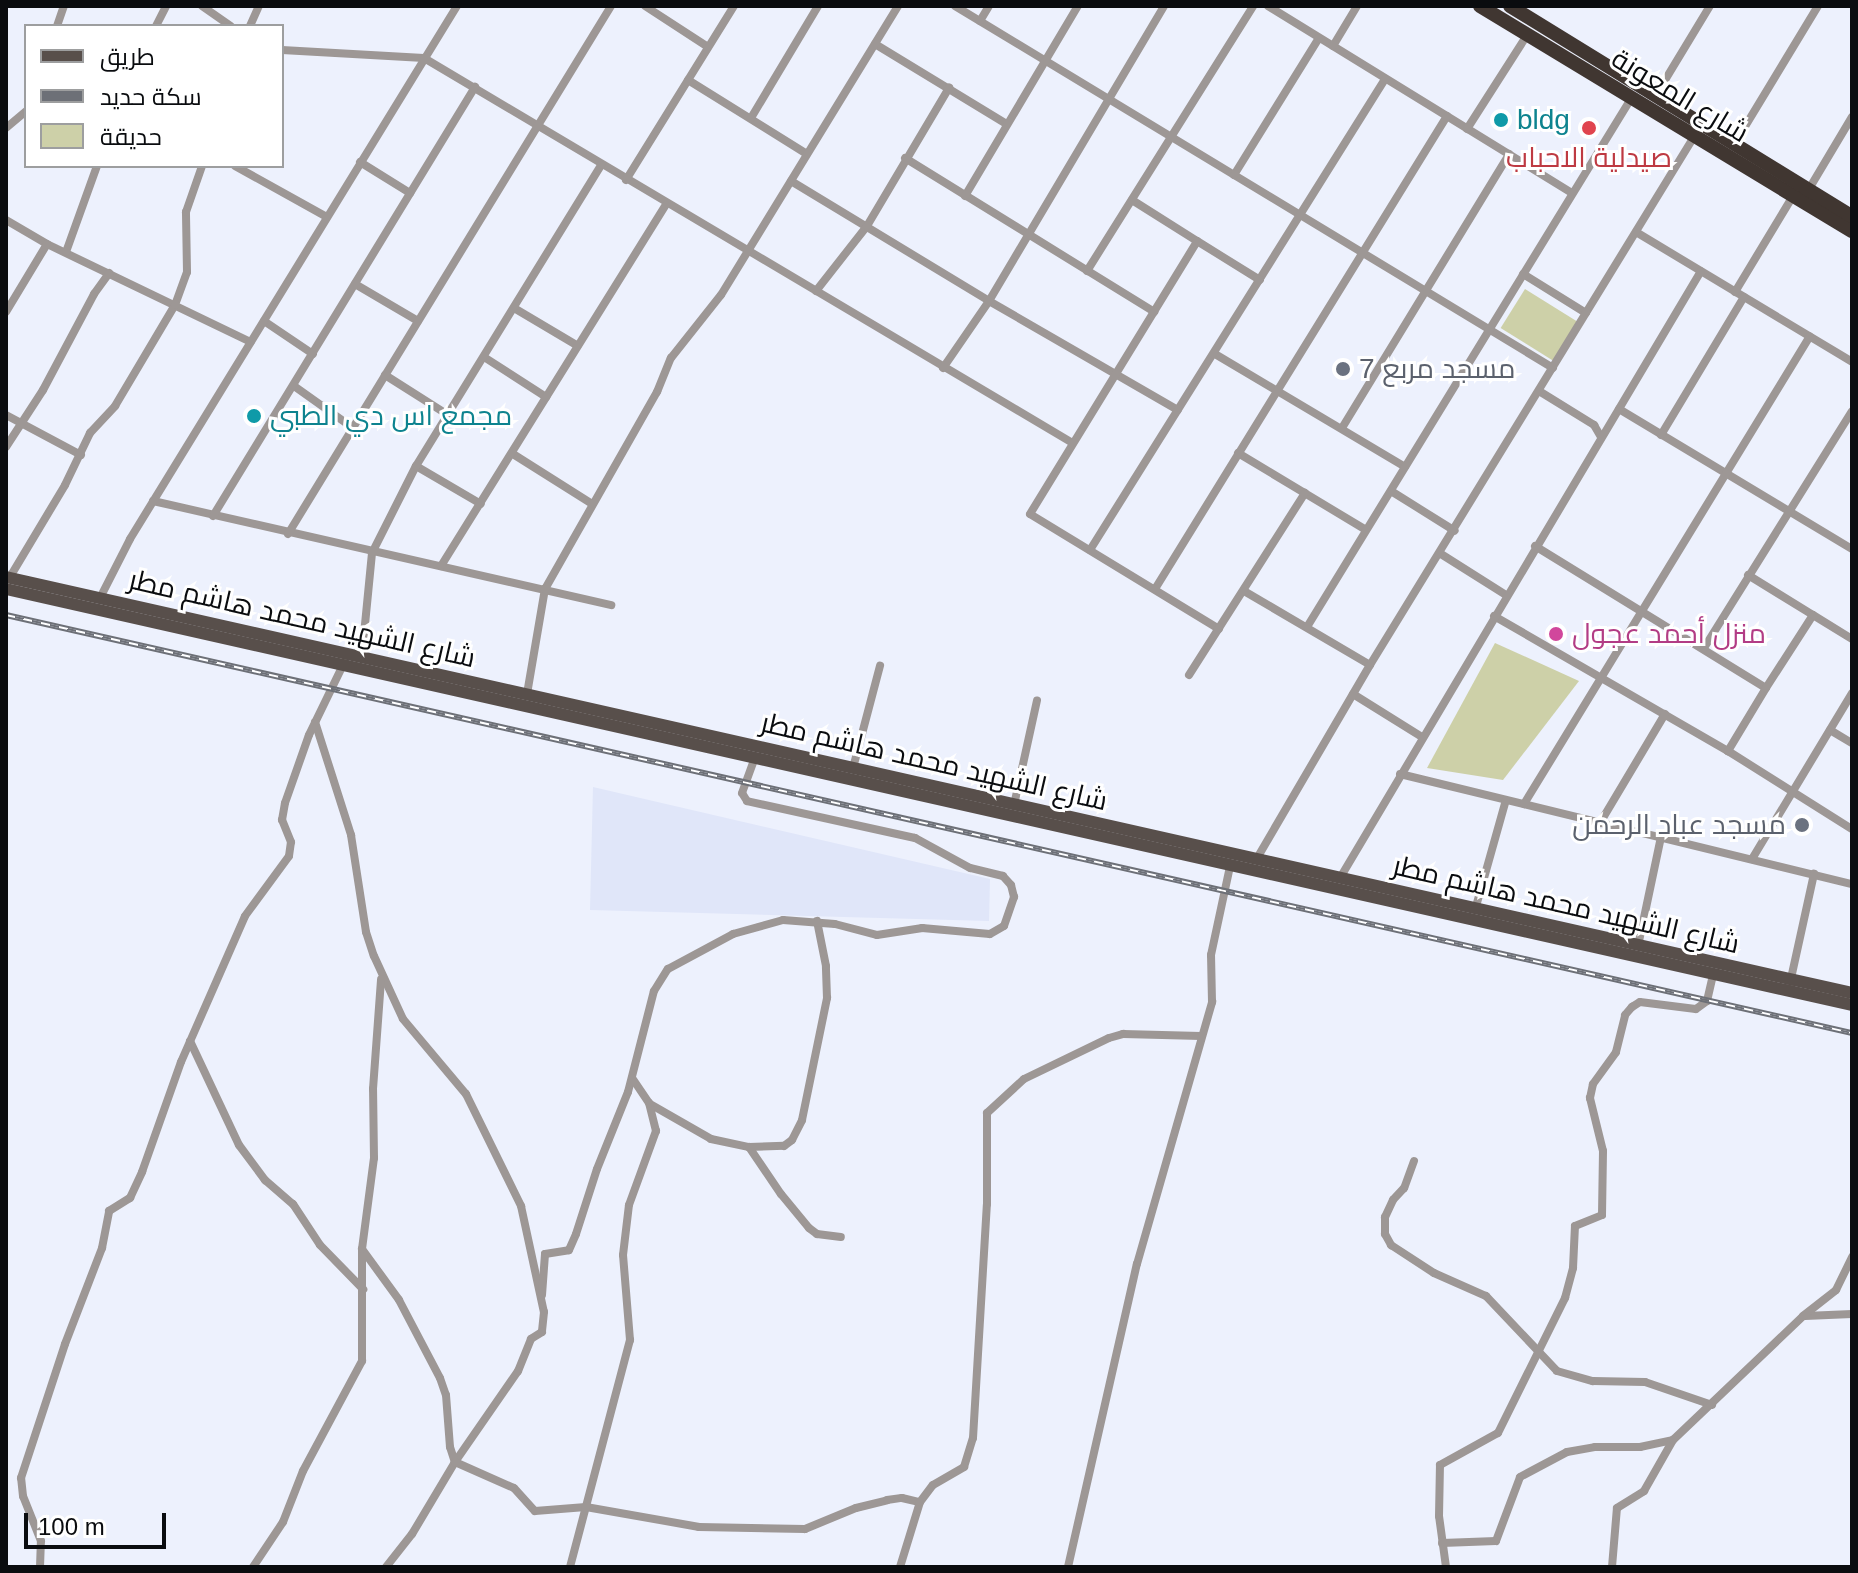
<!DOCTYPE html>
<meta charset="utf-8">
<style>
body{margin:0}
#map{position:relative;width:1858px;height:1573px;overflow:hidden;background:#edf1fd;font-family:Arial,Cairo,sans-serif}
div>[style]{position:absolute}
[style*='--x']{left:calc(var(--x)*1px);top:calc(var(--y)*1px);width:calc(var(--w)*1px);rotate:calc(var(--a)*1deg)}
.built>*{inset:0;background:#e0e6f9}
.green>*{inset:0;background:#cdd0a8;transform-origin:0 0}
.street>*{height:8px;margin:-4px;padding:0 4px;transform-origin:4px;border-radius:4px;background:#9d9795}
.primary>*{height:12px;margin:-6px;padding:0 6px;transform-origin:6px;border-radius:6px;background:#584f4b}
.highway>*{height:14px;margin:-7px;padding:0 7px;transform-origin:7px;border-radius:7px;background:#403631}
.rail>*{height:6px;margin-top:-3px;transform-origin:0;background:repeating-linear-gradient(90deg,#fff 0 9px,#6d7077 0 18px);box-sizing:border-box;border-block:2px solid #6d7077}
.dots>*{width:22px;height:22px;translate:-50% -50%;box-sizing:border-box;border:4px solid #fff;border-radius:50%}
span{translate:-50% -50%;white-space:nowrap;text-align:center;line-height:1.15;-webkit-text-stroke:6px #fff;paint-order:stroke}
.street-label{font-size:28px;color:#0a0c0f}
.culture-label{font-size:28px;color:#0d838f}
.left{translate:0 -50%;text-align:left}
.health-label{font-size:28px;color:#be3a42}
.worship-label{font-size:28px;color:#5b616d}
.right{translate:-100% -50%;text-align:right}
.hotel-label{font-size:28px;color:#b23c85}
.frame{position:absolute;inset:0;border:8px solid #0a0c0f;pointer-events:none}
.legend{position:absolute;left:24px;top:24px;width:260px;height:144px;box-sizing:border-box;background:#fff;border:2px solid #9d9e9f;margin:0;padding:10px 14px;list-style:none;font-size:24px;color:#0a0c0f}
.legend li{display:flex;align-items:center;gap:16px;height:40px}
.legend b{width:40px;border:2px solid #9d9e9f}
.scale{position:absolute;left:24px;top:1513px;width:142px;height:36px;box-sizing:border-box;border:4px solid #0a0c0f;border-top:0;padding-left:10px;font-size:24px;line-height:28px;white-space:nowrap;color:#0a0c0f;-webkit-text-stroke:6px #fff;paint-order:stroke}
</style>
<div id="map">
<div class="built">
<i style="clip-path:polygon(593px 787px,990px 879px,989px 921px,590px 910px)"></i>
</div>
<div class="green">
<i style="left:1525px;top:289px;width:62px;height:46px;rotate:32deg"></i>
<i style="clip-path:polygon(1495px 643px,1579px 681px,1503px 780px,1427px 768px)"></i>
</div>
<div class="street">
<i style="--x:202;--y:6;--w:35;--a:35"></i>
<i style="--x:645;--y:6;--w:75;--a:33.1"></i>
<i style="--x:955;--y:6;--w:699;--a:31.19"></i>
<i style="--x:1268;--y:6;--w:357;--a:31.6"></i>
<i style="--x:980;--y:21;--w:17;--a:-59"></i>
<i style="--x:57;--y:26;--w:21;--a:-71"></i>
<i style="--x:156;--y:26;--w:22;--a:-63"></i>
<i style="--x:250;--y:26;--w:22;--a:-66"></i>
<i style="--x:875;--y:44;--w:152;--a:31.3"></i>
<i style="--x:1333;--y:46;--w:47;--a:-59"></i>
<i style="--x:282;--y:50;--w:142;--a:3.2"></i>
<i style="--x:424;--y:58;--w:752;--a:30.69"></i>
<i style="--x:688;--y:80;--w:140;--a:31.9"></i>
<i style="--x:1656;--y:95;--w:104;--a:-58.8"></i>
<i style="--x:751;--y:118;--w:131;--a:-59.1"></i>
<i style="--x:6;--y:128;--w:26;--a:-40"></i>
<i style="--x:1467;--y:129;--w:112;--a:-57.4"></i>
<i style="--x:1735;--y:143;--w:160;--a:-58.8"></i>
<i style="--x:905;--y:158;--w:293;--a:31.7"></i>
<i style="--x:360;--y:162;--w:59;--a:31.8"></i>
<i style="--x:235;--y:166;--w:105;--a:29"></i>
<i style="--x:1234;--y:175;--w:161;--a:-58.2"></i>
<i style="--x:626;--y:180;--w:205;--a:-58.2"></i>
<i style="--x:791;--y:181;--w:232;--a:31.2"></i>
<i style="--x:989;--y:301;--w:218;--a:30"></i>
<i style="--x:1809;--y:189;--w:84;--a:-59.2"></i>
<i style="--x:965;--y:196;--w:221;--a:-59.3"></i>
<i style="--x:1132;--y:200;--w:77;--a:32.2"></i>
<i style="--x:6;--y:220;--w:48;--a:30.3"></i>
<i style="--x:47;--y:244;--w:226;--a:25.7"></i>
<i style="--x:1636;--y:232;--w:252;--a:31"></i>
<i style="--x:66;--y:252;--w:91;--a:-70.2"></i>
<i style="--x:1087;--y:271;--w:313;--a:-57.9"></i>
<i style="--x:1523;--y:274;--w:74;--a:31.8"></i>
<i style="--x:355;--y:284;--w:73;--a:30.4"></i>
<i style="--x:816;--y:291;--w:83;--a:-51.9"></i>
<i style="--x:867;--y:226;--w:161;--a:-59.3"></i>
<i style="--x:1735;--y:292;--w:112;--a:-58.9"></i>
<i style="--x:514;--y:308;--w:74;--a:30.7"></i>
<i style="--x:6;--y:312;--w:79;--a:-58.9"></i>
<i style="--x:264;--y:321;--w:59;--a:34"></i>
<i style="--x:1215;--y:354;--w:221;--a:30.7"></i>
<i style="--x:484;--y:357;--w:74;--a:32.8"></i>
<i style="--x:943;--y:368;--w:81;--a:-55.5"></i>
<i style="--x:989;--y:301;--w:343;--a:-59.3"></i>
<i style="--x:385;--y:375;--w:75;--a:32.4"></i>
<i style="--x:294;--y:386;--w:72;--a:35.4"></i>
<i style="--x:1539;--y:391;--w:65;--a:31.7"></i>
<i style="--x:1594;--y:425;--w:14;--a:60"></i>
<i style="--x:1619;--y:409;--w:272;--a:31"></i>
<i style="--x:6;--y:415;--w:85;--a:28.1"></i>
<i style="--x:1342;--y:428;--w:321;--a:-58.6"></i>
<i style="--x:1661;--y:435;--w:161;--a:-59"></i>
<i style="--x:6;--y:447;--w:68;--a:-57"></i>
<i style="--x:43;--y:390;--w:109;--a:-62"></i>
<i style="--x:94;--y:294;--w:26;--a:-54"></i>
<i style="--x:1238;--y:453;--w:149;--a:31"></i>
<i style="--x:513;--y:454;--w:93;--a:32.3"></i>
<i style="--x:416;--y:466;--w:75;--a:30.3"></i>
<i style="--x:1391;--y:491;--w:75;--a:32"></i>
<i style="--x:153;--y:501;--w:470;--a:12.8"></i>
<i style="--x:213;--y:516;--w:503;--a:-58.59"></i>
<i style="--x:288;--y:534;--w:619;--a:-58.54"></i>
<i style="--x:1535;--y:546;--w:271;--a:31.6"></i>
<i style="--x:1766;--y:688;--w:74;--a:121.1"></i>
<i style="--x:1090;--y:550;--w:556;--a:-57.94"></i>
<i style="--x:1441;--y:554;--w:77;--a:32.2"></i>
<i style="--x:441;--y:566;--w:425;--a:-58.1"></i>
<i style="--x:1748;--y:575;--w:76;--a:31.6"></i>
<i style="--x:1813;--y:615;--w:87;--a:122.8"></i>
<i style="--x:10;--y:577;--w:107;--a:-59.1"></i>
<i style="--x:65;--y:485;--w:58;--a:-64.3"></i>
<i style="--x:90;--y:433;--w:37;--a:-47"></i>
<i style="--x:115;--y:406;--w:117;--a:-59.3"></i>
<i style="--x:175;--y:305;--w:35;--a:-70"></i>
<i style="--x:187;--y:272;--w:60;--a:-91"></i>
<i style="--x:186;--y:212;--w:49;--a:-70.8"></i>
<i style="--x:1155;--y:589;--w:556;--a:-58.31"></i>
<i style="--x:1244;--y:591;--w:146;--a:30.4"></i>
<i style="--x:100;--y:598;--w:66;--a:-63"></i>
<i style="--x:130;--y:539;--w:625;--a:-58.47"></i>
<i style="--x:1813;--y:615;--w:46;--a:31.6"></i>
<i style="--x:1494;--y:616;--w:270;--a:30"></i>
<i style="--x:1728;--y:751;--w:146;--a:32.2"></i>
<i style="--x:1307;--y:627;--w:622;--a:-58.48"></i>
<i style="--x:1219;--y:629;--w:221;--a:-148.7"></i>
<i style="--x:1030;--y:514;--w:320;--a:-58.5"></i>
<i style="--x:1197;--y:241;--w:74;--a:31.8"></i>
<i style="--x:1704;--y:648;--w:279;--a:-58"></i>
<i style="--x:362;--y:655;--w:102;--a:-84.4"></i>
<i style="--x:372;--y:553;--w:97;--a:-63.2"></i>
<i style="--x:416;--y:466;--w:353;--a:-58.4"></i>
<i style="--x:1189;--y:675;--w:216;--a:-57.5"></i>
<i style="--x:527;--y:694;--w:107;--a:-80.3"></i>
<i style="--x:545;--y:589;--w:227;--a:-60.4"></i>
<i style="--x:657;--y:392;--w:37;--a:-68"></i>
<i style="--x:671;--y:358;--w:80;--a:-51.6"></i>
<i style="--x:721;--y:295;--w:339;--a:-58.5"></i>
<i style="--x:1353;--y:694;--w:81;--a:31.9"></i>
<i style="--x:315;--y:722;--w:119;--a:72.3"></i>
<i style="--x:351;--y:835;--w:98;--a:81.2"></i>
<i style="--x:366;--y:932;--w:25;--a:72"></i>
<i style="--x:374;--y:956;--w:69;--a:65.3"></i>
<i style="--x:403;--y:1019;--w:98;--a:50"></i>
<i style="--x:466;--y:1094;--w:125;--a:63.8"></i>
<i style="--x:521;--y:1206;--w:108;--a:77.8"></i>
<i style="--x:544;--y:1312;--w:20;--a:96"></i>
<i style="--x:542;--y:1332;--w:13;--a:148"></i>
<i style="--x:531;--y:1339;--w:35;--a:112"></i>
<i style="--x:518;--y:1371;--w:111;--a:124.7"></i>
<i style="--x:455;--y:1462;--w:84;--a:120.8"></i>
<i style="--x:412;--y:1534;--w:42;--a:128.2"></i>
<i style="--x:1830;--y:730;--w:26;--a:31"></i>
<i style="--x:853;--y:768;--w:106;--a:-75.2"></i>
<i style="--x:1400;--y:774;--w:465;--a:13.7"></i>
<i style="--x:1524;--y:804;--w:548;--a:-58.57"></i>
<i style="--x:1014;--y:805;--w:107;--a:-77.6"></i>
<i style="--x:1600;--y:823;--w:127;--a:-59.2"></i>
<i style="--x:1752;--y:859;--w:194;--a:-58.9"></i>
<i style="--x:1256;--y:860;--w:226;--a:-59.7"></i>
<i style="--x:1370;--y:665;--w:622;--a:-58.48"></i>
<i style="--x:1340;--y:878;--w:706;--a:-59.26"></i>
<i style="--x:1475;--y:910;--w:114;--a:-74.3"></i>
<i style="--x:1638;--y:946;--w:111;--a:-78.1"></i>
<i style="--x:1790;--y:983;--w:112;--a:-77.6"></i>
<i style="--x:190;--y:1041;--w:115;--a:64.8"></i>
<i style="--x:239;--y:1145;--w:44;--a:53.4"></i>
<i style="--x:265;--y:1180;--w:37;--a:41"></i>
<i style="--x:293;--y:1204;--w:49;--a:56.6"></i>
<i style="--x:320;--y:1245;--w:62;--a:45.7"></i>
<i style="--x:650;--y:1104;--w:70;--a:29.8"></i>
<i style="--x:711;--y:1139;--w:39;--a:12"></i>
<i style="--x:749;--y:1147;--w:57;--a:55.8"></i>
<i style="--x:781;--y:1194;--w:44;--a:50.5"></i>
<i style="--x:809;--y:1228;--w:10;--a:37"></i>
<i style="--x:817;--y:1234;--w:24;--a:7"></i>
<i style="--x:749;--y:1147;--w:35;--a:-2"></i>
<i style="--x:784;--y:1146;--w:10;--a:-37"></i>
<i style="--x:792;--y:1140;--w:22;--a:-63"></i>
<i style="--x:802;--y:1120;--w:125;--a:-78.4"></i>
<i style="--x:827;--y:998;--w:32;--a:-92"></i>
<i style="--x:826;--y:966;--w:46;--a:-101.3"></i>
<i style="--x:1414;--y:1161;--w:29;--a:110"></i>
<i style="--x:1404;--y:1188;--w:16;--a:133"></i>
<i style="--x:1393;--y:1200;--w:19;--a:115"></i>
<i style="--x:1385;--y:1217;--w:17;--a:90"></i>
<i style="--x:1385;--y:1234;--w:13;--a:61"></i>
<i style="--x:1391;--y:1245;--w:51;--a:33.1"></i>
<i style="--x:1434;--y:1273;--w:57;--a:23.9"></i>
<i style="--x:1486;--y:1296;--w:103;--a:46.6"></i>
<i style="--x:1557;--y:1371;--w:37;--a:16"></i>
<i style="--x:1593;--y:1381;--w:52;--a:1.1"></i>
<i style="--x:1645;--y:1382;--w:71;--a:18.9"></i>
<i style="--x:362;--y:1249;--w:63;--a:54"></i>
<i style="--x:399;--y:1300;--w:88;--a:62.3"></i>
<i style="--x:440;--y:1378;--w:18;--a:71"></i>
<i style="--x:446;--y:1395;--w:52;--a:85.6"></i>
<i style="--x:450;--y:1447;--w:16;--a:72"></i>
<i style="--x:455;--y:1462;--w:64;--a:23.8"></i>
<i style="--x:514;--y:1488;--w:31;--a:48"></i>
<i style="--x:535;--y:1511;--w:51;--a:-4.5"></i>
<i style="--x:586;--y:1507;--w:115;--a:10"></i>
<i style="--x:699;--y:1527;--w:106;--a:1.1"></i>
<i style="--x:805;--y:1529;--w:55;--a:-22.4"></i>
<i style="--x:856;--y:1508;--w:32;--a:-14"></i>
<i style="--x:887;--y:1500;--w:15;--a:-8"></i>
<i style="--x:902;--y:1498;--w:18;--a:13"></i>
<i style="--x:542;--y:1295;--w:41;--a:-85.8"></i>
<i style="--x:545;--y:1254;--w:24;--a:-9"></i>
<i style="--x:569;--y:1250;--w:17;--a:-66"></i>
<i style="--x:576;--y:1234;--w:68;--a:-72.1"></i>
<i style="--x:597;--y:1169;--w:83;--a:-68.1"></i>
<i style="--x:628;--y:1092;--w:104;--a:-75.6"></i>
<i style="--x:654;--y:991;--w:26;--a:-58"></i>
<i style="--x:668;--y:969;--w:74;--a:-28.3"></i>
<i style="--x:733;--y:934;--w:52;--a:-15.6"></i>
<i style="--x:783;--y:920;--w:52;--a:4.4"></i>
<i style="--x:835;--y:924;--w:43;--a:14.7"></i>
<i style="--x:877;--y:935;--w:46;--a:-8.8"></i>
<i style="--x:922;--y:928;--w:68;--a:5"></i>
<i style="--x:990;--y:934;--w:16;--a:-30"></i>
<i style="--x:1004;--y:926;--w:31;--a:-71"></i>
<i style="--x:1014;--y:897;--w:12;--a:-104"></i>
<i style="--x:1011;--y:885;--w:12;--a:-132"></i>
<i style="--x:1003;--y:876;--w:34;--a:-166"></i>
<i style="--x:970;--y:868;--w:63;--a:-151.4"></i>
<i style="--x:915;--y:838;--w:172;--a:-167.6"></i>
<i style="--x:747;--y:801;--w:9;--a:-122"></i>
<i style="--x:742;--y:793;--w:38;--a:-70"></i>
<i style="--x:1805;--y:1316;--w:47;--a:-2.4"></i>
<i style="--x:1442;--y:1543;--w:54;--a:-2.1"></i>
<i style="--x:1496;--y:1541;--w:68;--a:-69.4"></i>
<i style="--x:1520;--y:1477;--w:53;--a:-28"></i>
<i style="--x:1567;--y:1452;--w:28;--a:-10"></i>
<i style="--x:1595;--y:1447;--w:45;--a:0"></i>
<i style="--x:1640;--y:1447;--w:33;--a:-12"></i>
<i style="--x:40;--y:1567;--w:26;--a:-88"></i>
<i style="--x:41;--y:1541;--w:48;--a:-111.8"></i>
<i style="--x:23;--y:1496;--w:18;--a:-96"></i>
<i style="--x:21;--y:1478;--w:141;--a:-71.8"></i>
<i style="--x:65;--y:1344;--w:103;--a:-68.9"></i>
<i style="--x:102;--y:1248;--w:38;--a:-79"></i>
<i style="--x:109;--y:1211;--w:25;--a:-32"></i>
<i style="--x:130;--y:1198;--w:29;--a:-65"></i>
<i style="--x:142;--y:1172;--w:117;--a:-70.5"></i>
<i style="--x:181;--y:1062;--w:159;--a:-66.3"></i>
<i style="--x:245;--y:916;--w:74;--a:-53.7"></i>
<i style="--x:289;--y:856;--w:14;--a:-82"></i>
<i style="--x:291;--y:842;--w:24;--a:-112"></i>
<i style="--x:282;--y:820;--w:17;--a:-80"></i>
<i style="--x:285;--y:803;--w:72;--a:-70.6"></i>
<i style="--x:309;--y:735;--w:82;--a:-64.1"></i>
<i style="--x:253;--y:1567;--w:54;--a:-56.3"></i>
<i style="--x:283;--y:1522;--w:55;--a:-68.6"></i>
<i style="--x:303;--y:1471;--w:125;--a:-61.8"></i>
<i style="--x:362;--y:1361;--w:112;--a:-90"></i>
<i style="--x:362;--y:1249;--w:92;--a:-82.5"></i>
<i style="--x:374;--y:1158;--w:69;--a:-90.8"></i>
<i style="--x:373;--y:1089;--w:110;--a:-85.8"></i>
<i style="--x:570;--y:1567;--w:235;--a:-75.2"></i>
<i style="--x:630;--y:1340;--w:85;--a:-94.7"></i>
<i style="--x:623;--y:1255;--w:50;--a:-83.2"></i>
<i style="--x:629;--y:1205;--w:79;--a:-70"></i>
<i style="--x:656;--y:1131;--w:29;--a:-104"></i>
<i style="--x:649;--y:1103;--w:30;--a:-124"></i>
<i style="--x:900;--y:1567;--w:68;--a:-72.9"></i>
<i style="--x:920;--y:1502;--w:21;--a:-53"></i>
<i style="--x:933;--y:1485;--w:36;--a:-30"></i>
<i style="--x:964;--y:1467;--w:30;--a:-73"></i>
<i style="--x:973;--y:1438;--w:234;--a:-86.6"></i>
<i style="--x:987;--y:1204;--w:91;--a:-90"></i>
<i style="--x:987;--y:1113;--w:50;--a:-42.6"></i>
<i style="--x:1024;--y:1079;--w:94;--a:-25.8"></i>
<i style="--x:1109;--y:1038;--w:15;--a:-16"></i>
<i style="--x:1123;--y:1034;--w:78;--a:1.5"></i>
<i style="--x:1068;--y:1567;--w:311;--a:-77.2"></i>
<i style="--x:1137;--y:1264;--w:273;--a:-74"></i>
<i style="--x:1212;--y:1002;--w:47;--a:-91.2"></i>
<i style="--x:1211;--y:955;--w:91;--a:-77.9"></i>
<i style="--x:1446;--y:1567;--w:51;--a:-97.8"></i>
<i style="--x:1439;--y:1516;--w:51;--a:-88.9"></i>
<i style="--x:1440;--y:1465;--w:66;--a:-28.9"></i>
<i style="--x:1498;--y:1433;--w:151;--a:-63.6"></i>
<i style="--x:1565;--y:1298;--w:31;--a:-75"></i>
<i style="--x:1573;--y:1268;--w:42;--a:-87.3"></i>
<i style="--x:1575;--y:1226;--w:29;--a:-22"></i>
<i style="--x:1602;--y:1215;--w:64;--a:-89.1"></i>
<i style="--x:1603;--y:1151;--w:55;--a:-103.8"></i>
<i style="--x:1590;--y:1098;--w:14;--a:-78"></i>
<i style="--x:1593;--y:1084;--w:39;--a:-54"></i>
<i style="--x:1616;--y:1052;--w:38;--a:-76"></i>
<i style="--x:1625;--y:1015;--w:11;--a:-49"></i>
<i style="--x:1632;--y:1007;--w:9;--a:-32"></i>
<i style="--x:1640;--y:1002;--w:56;--a:7.1"></i>
<i style="--x:1696;--y:1009;--w:14;--a:-36"></i>
<i style="--x:1707;--y:1001;--w:28;--a:-77"></i>
<i style="--x:1612;--y:1567;--w:59;--a:-85.2"></i>
<i style="--x:1617;--y:1508;--w:32;--a:-32"></i>
<i style="--x:1644;--y:1491;--w:59;--a:-60.4"></i>
<i style="--x:1673;--y:1440;--w:180;--a:-43.6"></i>
<i style="--x:1803;--y:1316;--w:42;--a:-38.2"></i>
<i style="--x:1836;--y:1290;--w:37;--a:-64"></i>
</div>
<div class="primary">
<i style="--x:6;--y:577;--w:1892;--a:12.7"></i>
<i style="--x:6;--y:589;--w:1892;--a:12.7"></i>
</div>
<div class="highway">
<i style="--x:1480;--y:6;--w:435;--a:31.2"></i>
<i style="--x:1510;--y:6;--w:401;--a:31.6"></i>
</div>
<div class="rail">
<i style="--x:6;--y:615;--w:1893;--a:12.76"></i>
</div>
<div class="dots">
<i style="left:1501px;top:120px;background:#0f9aa8"></i>
<i style="left:1589px;top:128px;background:#e0444e"></i>
<i style="left:1343px;top:369px;background:#6b7280"></i>
<i style="left:254px;top:416px;background:#0f9aa8"></i>
<i style="left:1556px;top:634px;background:#d1479c"></i>
<i style="left:1802px;top:825px;background:#6b7280"></i>
</div>
<div class="street-label">
<span style="left:1680px;top:96px;rotate:31deg">شارع المعونة</span>
<span style="left:302px;top:619px;rotate:13deg">شارع الشهيد محمد هاشم مطر</span>
<span style="left:934px;top:762px;rotate:13deg">شارع الشهيد محمد هاشم مطر</span>
<span style="left:1566px;top:905px;rotate:13deg">شارع الشهيد محمد هاشم مطر</span>
</div>
<div class="culture-label">
<span class="left" style="left:1517px;top:120px">bldg</span>
<span class="left" style="left:270px;top:416px">مجمع اس دي الطبي</span>
</div>
<div class="health-label">
<span style="left:1589px;top:158px">صيدلية الاحباب</span>
</div>
<div class="worship-label">
<span class="left" style="left:1359px;top:369px">مسجد مربع 7</span>
<span class="right" style="left:1786px;top:825px">مسجد عباد الرحمن</span>
</div>
<div class="hotel-label">
<span class="left" style="left:1572px;top:634px">منزل أحمد عجول</span>
</div>
<div class="frame"></div>
<ul class="legend">
<li><b style="height:10px;background:#584f4b"></b>طريق</li>
<li><b style="height:10px;background:#6d7077"></b>سكة حديد</li>
<li><b style="height:22px;background:#cdd0a8"></b>حديقة</li>
</ul>
<div class="scale">100 m</div>
</div>
